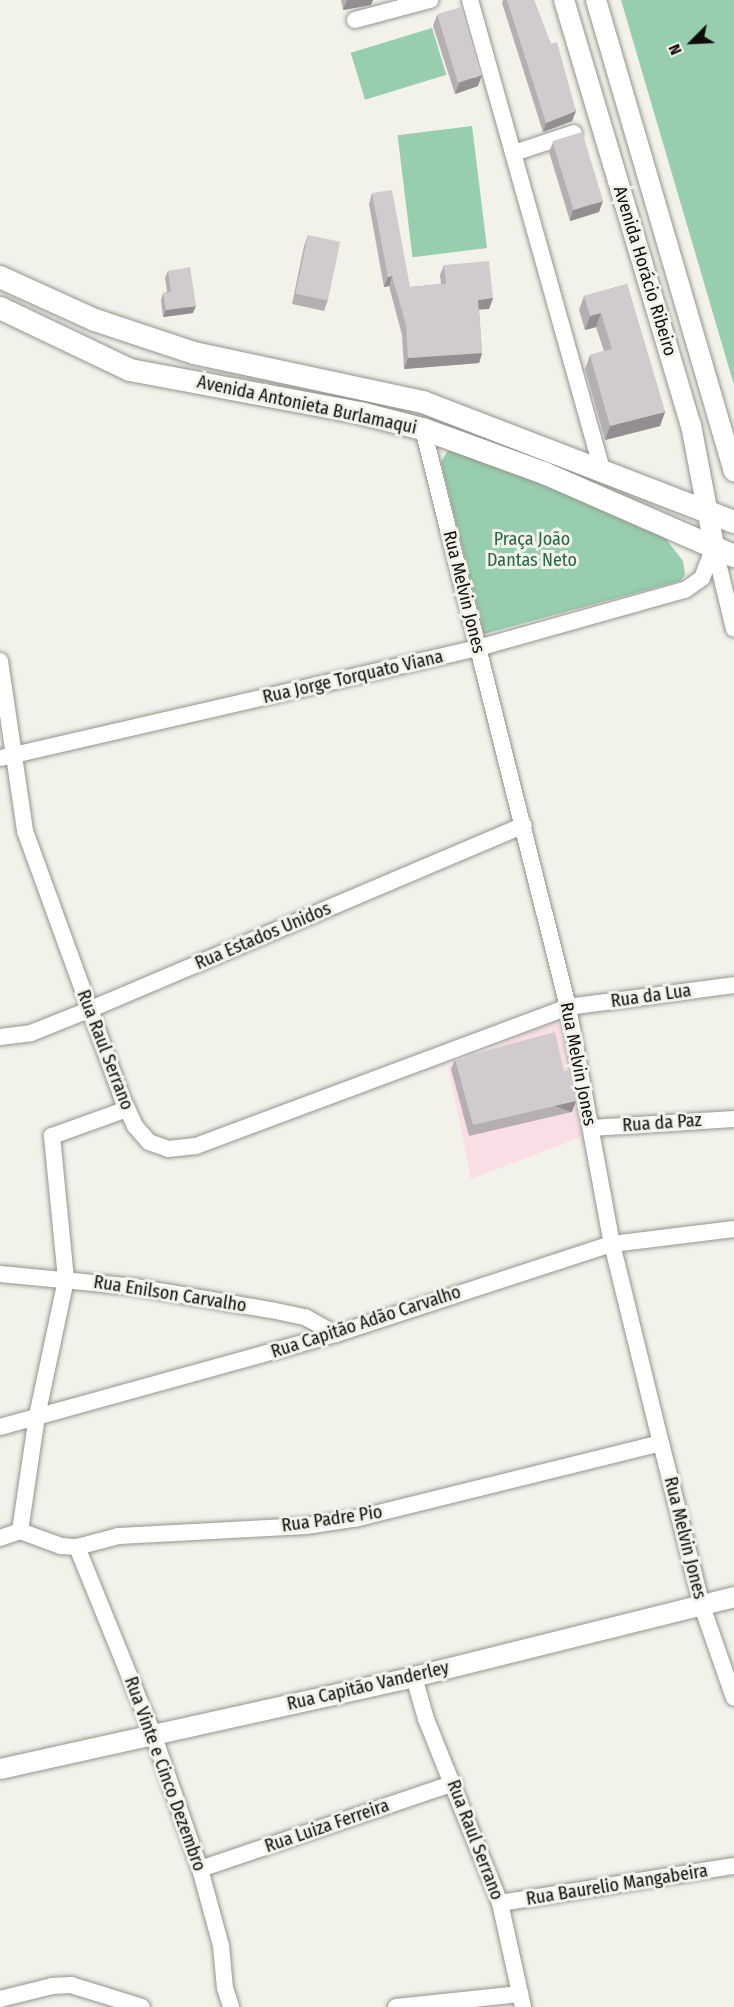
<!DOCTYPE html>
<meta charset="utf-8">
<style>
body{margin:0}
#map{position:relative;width:734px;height:2007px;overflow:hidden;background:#f2f1ea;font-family:"Fira Sans Condensed",sans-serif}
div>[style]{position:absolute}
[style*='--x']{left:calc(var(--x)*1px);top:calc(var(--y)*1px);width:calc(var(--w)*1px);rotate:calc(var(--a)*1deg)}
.education>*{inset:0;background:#f9dfe5}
.green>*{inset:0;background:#97cead;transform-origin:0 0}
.roads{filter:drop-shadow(0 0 2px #95948e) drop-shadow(0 0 2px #95948e)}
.minor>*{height:16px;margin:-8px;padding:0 8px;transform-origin:8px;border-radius:8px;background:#fff}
.tertiary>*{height:20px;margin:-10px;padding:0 10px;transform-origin:10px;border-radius:10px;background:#fff}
.secondary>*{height:22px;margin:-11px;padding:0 11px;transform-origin:11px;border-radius:11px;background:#fff}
.wall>*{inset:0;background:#b5afb1}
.shaded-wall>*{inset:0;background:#938e90;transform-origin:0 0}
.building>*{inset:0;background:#d2cbce;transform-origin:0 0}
span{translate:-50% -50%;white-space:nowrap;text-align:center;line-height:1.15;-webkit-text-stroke:6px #f2f1ea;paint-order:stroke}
.street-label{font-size:18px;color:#0d0d0b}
.park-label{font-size:18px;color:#266646}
.north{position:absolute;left:662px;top:12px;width:60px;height:60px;-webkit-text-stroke:4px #f2f1ea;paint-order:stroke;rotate:246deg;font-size:16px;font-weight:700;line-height:24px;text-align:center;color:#0d0d0b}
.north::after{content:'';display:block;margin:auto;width:21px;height:27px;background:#0d0d0b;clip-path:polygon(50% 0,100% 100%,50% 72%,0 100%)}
</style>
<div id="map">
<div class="education">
<i style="clip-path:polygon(560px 1020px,581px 1137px,471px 1179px,448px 1066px)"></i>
</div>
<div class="green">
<i style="clip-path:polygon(621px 0,734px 0,734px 385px)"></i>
<i style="left:432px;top:28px;width:49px;height:85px;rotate:73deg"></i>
<i style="left:472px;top:126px;width:123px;height:75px;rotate:83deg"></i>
<i style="clip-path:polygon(451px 445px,659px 530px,683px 561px,685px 575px,680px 581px,484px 634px,441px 462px)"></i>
</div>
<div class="roads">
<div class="minor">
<i style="--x:470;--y:0;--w:487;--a:74.3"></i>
<i style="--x:355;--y:20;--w:78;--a:-14.9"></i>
<i style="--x:514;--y:153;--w:63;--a:-18.4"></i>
<i style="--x:423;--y:429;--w:596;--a:75.92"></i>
<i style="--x:568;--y:1007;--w:241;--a:79.5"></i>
<i style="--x:612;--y:1244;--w:205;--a:76.2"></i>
<i style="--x:661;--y:1443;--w:168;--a:75.9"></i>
<i style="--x:702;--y:1606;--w:97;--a:70.8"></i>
<i style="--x:714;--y:546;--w:85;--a:76.5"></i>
<i style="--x:0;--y:661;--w:172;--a:81.6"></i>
<i style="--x:25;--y:831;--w:286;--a:70"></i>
<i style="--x:123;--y:1100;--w:29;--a:65"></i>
<i style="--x:135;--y:1126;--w:21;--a:49"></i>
<i style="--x:149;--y:1142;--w:20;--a:20"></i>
<i style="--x:168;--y:1149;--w:28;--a:-6"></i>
<i style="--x:196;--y:1146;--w:397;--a:-20.5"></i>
<i style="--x:568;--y:1007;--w:167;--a:-7.5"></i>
<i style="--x:1;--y:758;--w:490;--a:-13"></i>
<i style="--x:478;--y:648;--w:215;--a:-15.7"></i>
<i style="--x:685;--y:590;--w:21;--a:-35"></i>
<i style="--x:702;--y:578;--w:34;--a:-69"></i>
<i style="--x:0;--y:1037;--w:31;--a:-7"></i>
<i style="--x:31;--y:1033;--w:65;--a:-21.8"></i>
<i style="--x:91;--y:1009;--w:470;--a:-23"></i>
<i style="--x:591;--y:1128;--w:143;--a:-3.6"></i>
<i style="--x:0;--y:1274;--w:136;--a:5.5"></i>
<i style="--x:135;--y:1287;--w:138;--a:9.6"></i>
<i style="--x:271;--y:1310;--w:35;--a:12"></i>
<i style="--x:305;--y:1317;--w:35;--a:29"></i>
<i style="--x:0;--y:1427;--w:349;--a:-15.5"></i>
<i style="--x:336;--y:1334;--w:290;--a:-18.1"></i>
<i style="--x:612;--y:1244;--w:123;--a:-7"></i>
<i style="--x:20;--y:1531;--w:116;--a:-81.6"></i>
<i style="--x:37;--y:1416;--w:140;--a:-78"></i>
<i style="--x:66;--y:1279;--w:144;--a:-95.6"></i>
<i style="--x:52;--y:1136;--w:80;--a:-19.8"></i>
<i style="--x:0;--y:1538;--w:21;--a:-19"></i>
<i style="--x:20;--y:1531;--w:44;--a:20.1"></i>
<i style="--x:61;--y:1546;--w:16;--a:4"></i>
<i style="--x:77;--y:1547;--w:43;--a:-14.7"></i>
<i style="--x:119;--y:1536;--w:187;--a:-3.1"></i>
<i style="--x:306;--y:1526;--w:53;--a:-8.7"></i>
<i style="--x:358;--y:1518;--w:312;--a:-13.9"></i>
<i style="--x:77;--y:1547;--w:202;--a:67.9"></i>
<i style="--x:153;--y:1734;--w:143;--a:70.8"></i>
<i style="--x:200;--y:1869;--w:80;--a:74.7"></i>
<i style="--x:221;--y:1946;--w:42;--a:84.6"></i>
<i style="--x:225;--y:1988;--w:20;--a:72"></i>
<i style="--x:414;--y:1677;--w:44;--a:74.1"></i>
<i style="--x:426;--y:1719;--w:198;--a:68.1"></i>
<i style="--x:500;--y:1903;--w:107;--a:77.5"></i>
<i style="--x:200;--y:1869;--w:268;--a:-18.7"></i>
<i style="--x:500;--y:1903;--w:237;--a:-9"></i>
<i style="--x:0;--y:1999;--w:54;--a:-14"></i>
<i style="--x:52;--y:1986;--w:19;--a:-3"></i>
<i style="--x:71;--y:1985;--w:74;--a:17.2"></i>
<i style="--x:396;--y:2007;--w:125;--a:-6"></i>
</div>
<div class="tertiary">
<i style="--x:564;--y:0;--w:444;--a:73.4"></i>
<i style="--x:691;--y:425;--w:123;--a:79.2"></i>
<i style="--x:596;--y:0;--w:491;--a:73.7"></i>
<i style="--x:0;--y:1769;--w:424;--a:-12.5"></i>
<i style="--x:414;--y:1677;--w:330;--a:-14"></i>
</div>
<div class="secondary">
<i style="--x:0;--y:277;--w:104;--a:24.4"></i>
<i style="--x:95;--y:320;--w:104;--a:18.4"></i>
<i style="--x:194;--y:353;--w:234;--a:12.1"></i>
<i style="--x:423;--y:402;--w:333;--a:21.1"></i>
<i style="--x:0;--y:308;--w:144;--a:25.5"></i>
<i style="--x:130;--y:370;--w:234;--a:10.6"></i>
<i style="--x:360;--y:413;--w:65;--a:14.3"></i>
<i style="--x:423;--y:429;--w:129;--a:20"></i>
<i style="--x:544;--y:473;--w:207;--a:23.6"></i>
</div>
</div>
<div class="wall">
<i style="clip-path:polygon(341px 0,373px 0,371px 5px,343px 10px)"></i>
<i style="clip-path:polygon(503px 0,534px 0,576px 111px,572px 121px,543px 132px,502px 3px)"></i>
<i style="clip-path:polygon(437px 15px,478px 86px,455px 94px,433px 26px)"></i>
<i style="clip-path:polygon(553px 142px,599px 212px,570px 221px,549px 152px)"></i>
<i style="clip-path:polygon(372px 193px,410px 287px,441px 284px,440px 275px,444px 265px,493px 298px,489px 309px,479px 309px,482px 353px,479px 363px,404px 369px,402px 335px,389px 286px,384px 287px,369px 204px)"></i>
<i style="clip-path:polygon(308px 235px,328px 300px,324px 311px,292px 304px,304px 246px)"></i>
<i style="clip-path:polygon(168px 271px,193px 313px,163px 317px,161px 300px,163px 293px,167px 292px,165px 278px)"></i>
<i style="clip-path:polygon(627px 284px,665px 412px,660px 426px,605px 440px,585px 369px,590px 355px,604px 351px,596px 327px,585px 330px,579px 310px,584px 296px)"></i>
<i style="clip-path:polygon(455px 1059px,564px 1071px,572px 1112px,469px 1136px,451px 1069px)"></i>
</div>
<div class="shaded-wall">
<i style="clip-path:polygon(347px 0,373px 0,371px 5px,343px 10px)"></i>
<i style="clip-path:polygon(482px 75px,478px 86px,455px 94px,459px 83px)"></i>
<i style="clip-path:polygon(576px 111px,572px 121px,543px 132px,546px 123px)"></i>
<i style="clip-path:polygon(603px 201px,599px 212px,570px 221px,573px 210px)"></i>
<i style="clip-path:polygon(392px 276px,389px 286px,384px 287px,388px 277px)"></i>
<i style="clip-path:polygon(493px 298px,489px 309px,475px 310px,478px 300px)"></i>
<i style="clip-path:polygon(196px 306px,193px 313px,163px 317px,166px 310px)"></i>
<i style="clip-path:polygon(601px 313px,596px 327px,585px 330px,590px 316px)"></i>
<i style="clip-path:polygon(482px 353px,479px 363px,404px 369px,408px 358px)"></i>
<i style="clip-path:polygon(665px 412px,660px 426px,605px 440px,610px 426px)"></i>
<i style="left:576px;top:1101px;width:12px;height:106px;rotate:110deg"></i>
</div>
<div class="building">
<i style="clip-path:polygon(507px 0,534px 0,551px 44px,557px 42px,576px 111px,546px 123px)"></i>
<i style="left:461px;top:7px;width:71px;height:25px;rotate:73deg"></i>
<i style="left:582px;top:132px;width:72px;height:31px;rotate:73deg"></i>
<i style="clip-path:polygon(392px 190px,410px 287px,446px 284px,444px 265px,489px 261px,493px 298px,478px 300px,482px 353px,408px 358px,406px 325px,392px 276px,388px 277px,372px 193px)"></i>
<i style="left:308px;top:235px;width:33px;height:60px;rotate:12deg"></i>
<i style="clip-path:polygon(190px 267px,196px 306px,166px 310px,163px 293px,171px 292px,168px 271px)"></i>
<i style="clip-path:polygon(627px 284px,665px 412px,610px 426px,590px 355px,612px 349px,601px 313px,590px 316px,584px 296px)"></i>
<i style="clip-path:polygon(555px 1032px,564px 1071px,569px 1070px,576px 1101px,473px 1125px,455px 1059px)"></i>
</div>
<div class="street-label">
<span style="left:645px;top:271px;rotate:73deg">Avenida Horácio Ribeiro</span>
<span style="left:307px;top:405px;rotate:12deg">Avenida Antonieta Burlamaqui</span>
<span style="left:464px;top:592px;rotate:76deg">Rua Melvin Jones</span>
<span style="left:353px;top:677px;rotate:-13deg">Rua Jorge Torquato Viana</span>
<span style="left:263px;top:936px;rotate:-23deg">Rua Estados Unidos</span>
<span style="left:651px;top:996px;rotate:-8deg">Rua da Lua</span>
<span style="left:105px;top:1050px;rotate:69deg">Rua Raul Serrano</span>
<span style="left:578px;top:1064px;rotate:79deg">Rua Melvin Jones</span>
<span style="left:662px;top:1123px;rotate:-4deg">Rua da Paz</span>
<span style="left:170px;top:1294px;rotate:9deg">Rua Enilson Carvalho</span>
<span style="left:366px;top:1322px;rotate:-18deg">Rua Capitão Adão Carvalho</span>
<span style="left:332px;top:1519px;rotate:-8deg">Rua Padre Pio</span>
<span style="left:685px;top:1538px;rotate:76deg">Rua Melvin Jones</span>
<span style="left:368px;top:1686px;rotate:-13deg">Rua Capitão Vanderley</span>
<span style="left:165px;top:1774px;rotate:70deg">Rua Vinte e Cinco Dezembro</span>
<span style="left:327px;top:1826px;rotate:-19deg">Rua Luiza Ferreira</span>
<span style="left:475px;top:1840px;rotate:69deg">Rua Raul Serrano</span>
<span style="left:617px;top:1885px;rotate:-9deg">Rua Baurelio Mangabeira</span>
</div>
<div class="park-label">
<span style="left:532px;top:550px">Praça João<br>Dantas Neto</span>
</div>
<div class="north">N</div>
</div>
